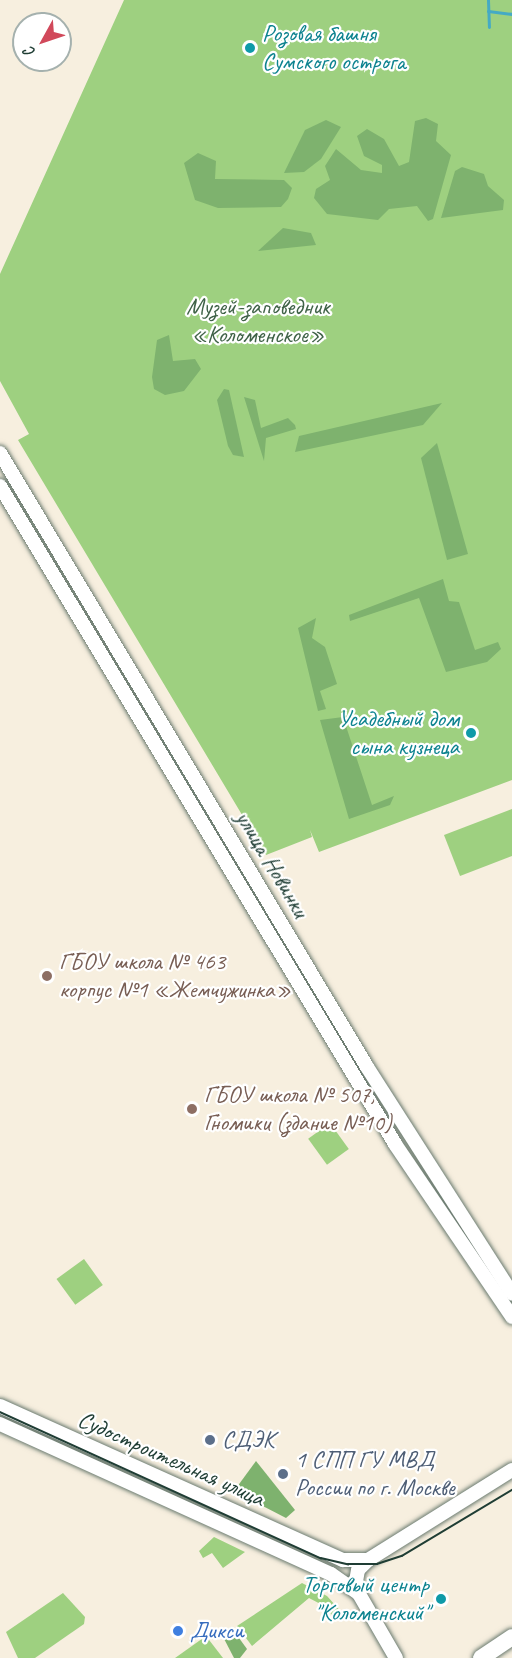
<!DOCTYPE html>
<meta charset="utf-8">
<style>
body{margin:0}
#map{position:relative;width:512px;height:1658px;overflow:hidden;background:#f7efdf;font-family:Caveat,sans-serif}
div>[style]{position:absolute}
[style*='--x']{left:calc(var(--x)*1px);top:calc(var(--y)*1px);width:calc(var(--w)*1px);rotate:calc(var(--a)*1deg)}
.green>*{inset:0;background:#9ed080;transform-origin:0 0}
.forest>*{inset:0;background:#7eb26e}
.stream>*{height:3px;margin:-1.5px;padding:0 1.5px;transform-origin:1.5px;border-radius:1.5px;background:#45aac4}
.roads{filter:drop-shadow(0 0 2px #6b7b70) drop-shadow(0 0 2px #6b7b70)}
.secondary>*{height:14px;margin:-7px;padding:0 7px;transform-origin:7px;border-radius:7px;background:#fff}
.primary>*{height:16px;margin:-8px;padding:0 8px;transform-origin:8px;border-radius:8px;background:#fff}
.tram>*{height:1.5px;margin:-0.75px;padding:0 0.75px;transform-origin:0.75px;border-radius:0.75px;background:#1f3d34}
.dots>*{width:16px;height:16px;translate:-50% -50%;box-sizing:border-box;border:3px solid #fff;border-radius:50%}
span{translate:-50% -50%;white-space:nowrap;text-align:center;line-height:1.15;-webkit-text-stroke:4.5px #fff;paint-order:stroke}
.culture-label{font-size:24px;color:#0d838f}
.left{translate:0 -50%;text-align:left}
.right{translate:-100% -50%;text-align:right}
.park-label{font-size:24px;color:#3f6247}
.street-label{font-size:24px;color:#1f3d34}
.education-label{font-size:24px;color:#785e54}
.service-label{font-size:24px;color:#4e5e75}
.shop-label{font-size:24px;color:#366cbe}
.north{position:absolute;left:12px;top:12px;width:60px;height:60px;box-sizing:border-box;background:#fff;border:2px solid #a5b1ae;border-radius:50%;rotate:230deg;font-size:16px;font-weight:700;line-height:24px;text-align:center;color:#1f3d34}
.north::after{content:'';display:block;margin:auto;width:21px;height:27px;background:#d1495b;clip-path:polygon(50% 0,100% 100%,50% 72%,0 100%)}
</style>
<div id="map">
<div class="green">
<i style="clip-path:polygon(124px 0,512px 0,512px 780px,319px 852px,310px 830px,312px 837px,266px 855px,18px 440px,29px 434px,0 381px,0 274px)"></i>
<i style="clip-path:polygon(512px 809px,512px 856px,460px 876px,444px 835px)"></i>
<i style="left:330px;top:1123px;width:32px;height:27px;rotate:54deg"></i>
<i style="left:84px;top:1259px;width:32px;height:34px;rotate:54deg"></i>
<i style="clip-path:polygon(214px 1537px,245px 1552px,223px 1568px,212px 1553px,203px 1558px,199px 1551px)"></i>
<i style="clip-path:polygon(302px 1583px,327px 1596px,345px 1616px,334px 1620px,328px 1608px,309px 1598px,252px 1646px,237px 1626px)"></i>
<i style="clip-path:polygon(63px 1593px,85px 1617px,84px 1624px,35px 1658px,18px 1658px,6px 1632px)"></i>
<i style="clip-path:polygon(206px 1636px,223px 1658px,175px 1658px)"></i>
</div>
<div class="forest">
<i style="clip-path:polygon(426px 118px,438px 124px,436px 141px,451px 155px,433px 219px,428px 221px,417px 206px,389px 209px,378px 220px,327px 214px,314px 198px,316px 189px,330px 180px,325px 166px,336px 149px,361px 170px,382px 173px,382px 165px,364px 156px,357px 136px,367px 129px,384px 139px,399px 166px,409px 162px,415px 121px)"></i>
<i style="clip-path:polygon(326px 120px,341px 127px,321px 159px,304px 172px,284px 173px,305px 130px)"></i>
<i style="clip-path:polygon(198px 153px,216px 161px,215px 179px,284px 180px,292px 188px,288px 199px,281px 207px,218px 208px,195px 200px,184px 163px)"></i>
<i style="clip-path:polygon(462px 167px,484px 174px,488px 186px,504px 200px,503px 210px,441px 218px,455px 171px)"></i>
<i style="clip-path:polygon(283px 228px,311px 233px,316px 245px,258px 251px)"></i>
<i style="clip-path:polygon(169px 335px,173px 361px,195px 359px,201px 369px,184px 391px,165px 395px,154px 389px,152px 377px,157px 340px)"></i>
<i style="clip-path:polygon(224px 389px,229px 390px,244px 457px,233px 455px,228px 446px,217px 400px)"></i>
<i style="clip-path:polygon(244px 397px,255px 400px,261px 428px,288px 418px,295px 425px,296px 429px,266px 438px,264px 461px)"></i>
<i style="clip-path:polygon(442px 403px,423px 425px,295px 452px,299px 436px)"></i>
<i style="clip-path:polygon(437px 443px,468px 554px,447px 560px,421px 458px)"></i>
<i style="clip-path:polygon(443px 579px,449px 601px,459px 602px,475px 650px,498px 642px,501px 649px,487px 662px,446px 672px,419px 598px,350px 621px,349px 615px)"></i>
<i style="clip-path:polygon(316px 618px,312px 638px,325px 647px,337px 684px,320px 691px,326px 709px,318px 711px,298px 628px)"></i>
<i style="clip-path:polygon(343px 717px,372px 805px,394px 796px,390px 805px,349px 819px,320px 720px)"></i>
<i style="clip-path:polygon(256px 1461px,295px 1510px,286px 1518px,234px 1491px)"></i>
<i style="clip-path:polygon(231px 1627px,247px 1649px,240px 1658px,234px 1658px,221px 1633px)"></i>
</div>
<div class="stream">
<i style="--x:488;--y:0;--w:27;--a:88"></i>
<i style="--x:488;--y:11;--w:24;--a:7"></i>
</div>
<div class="roads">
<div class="secondary">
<i style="--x:0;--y:453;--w:715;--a:59.13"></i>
<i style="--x:367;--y:1067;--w:269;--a:57.4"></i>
<i style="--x:0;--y:486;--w:767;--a:59.02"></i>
<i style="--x:395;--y:1144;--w:209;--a:55.9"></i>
<i style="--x:0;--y:1406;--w:376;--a:24.2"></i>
<i style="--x:343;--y:1560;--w:25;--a:0"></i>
<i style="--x:368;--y:1560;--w:170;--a:-32"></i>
<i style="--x:0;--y:1424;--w:363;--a:24.4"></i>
<i style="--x:331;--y:1574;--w:33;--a:35"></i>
<i style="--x:368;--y:1560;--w:14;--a:135"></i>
<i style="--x:358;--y:1570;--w:17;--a:100"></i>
<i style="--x:355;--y:1587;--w:82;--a:60"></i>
</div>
<div class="primary">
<i style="--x:481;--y:1658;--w:37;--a:-34"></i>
</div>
</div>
<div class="tram">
<i style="--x:0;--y:1412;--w:353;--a:24.5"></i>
<i style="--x:321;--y:1558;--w:28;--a:13"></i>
<i style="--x:348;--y:1564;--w:29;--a:0"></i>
<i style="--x:377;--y:1564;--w:26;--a:-18"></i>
<i style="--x:402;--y:1556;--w:128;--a:-31"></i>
</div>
<div class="dots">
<i style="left:250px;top:48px;background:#0f9aa8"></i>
<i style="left:471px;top:733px;background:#0f9aa8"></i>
<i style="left:47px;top:976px;background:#8d6e63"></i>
<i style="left:192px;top:1109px;background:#8d6e63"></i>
<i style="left:210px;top:1440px;background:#5c6f8a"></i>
<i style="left:283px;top:1474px;background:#5c6f8a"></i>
<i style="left:441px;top:1599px;background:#0f9aa8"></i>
<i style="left:178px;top:1631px;background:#3f7fe0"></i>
</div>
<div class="culture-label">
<span class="left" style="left:262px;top:48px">Розовая башня<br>Сумского острога</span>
<span class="right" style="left:459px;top:733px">Усадебный дом<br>сына кузнеца</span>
<span class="right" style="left:429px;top:1599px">Торговый центр<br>"Коломенский"</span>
</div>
<div class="park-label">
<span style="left:258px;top:321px">Музей-заповедник<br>«Коломенское»</span>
</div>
<div class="street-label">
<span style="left:272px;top:864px;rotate:59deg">улица Новинки</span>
<span style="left:171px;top:1459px;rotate:24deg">Судостроительная улица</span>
</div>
<div class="education-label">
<span class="left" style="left:59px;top:976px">ГБОУ школа № 463<br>корпус №1 «Жемчужинка»</span>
<span class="left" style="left:204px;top:1109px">ГБОУ школа № 507,<br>Гномики (здание №10)</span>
</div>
<div class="service-label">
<span class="left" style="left:222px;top:1440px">СДЭК</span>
<span class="left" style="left:295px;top:1474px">1 СПП ГУ МВД<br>России по г. Москве</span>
</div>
<div class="shop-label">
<span class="left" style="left:190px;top:1631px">Дикси</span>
</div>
<div class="north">С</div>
</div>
